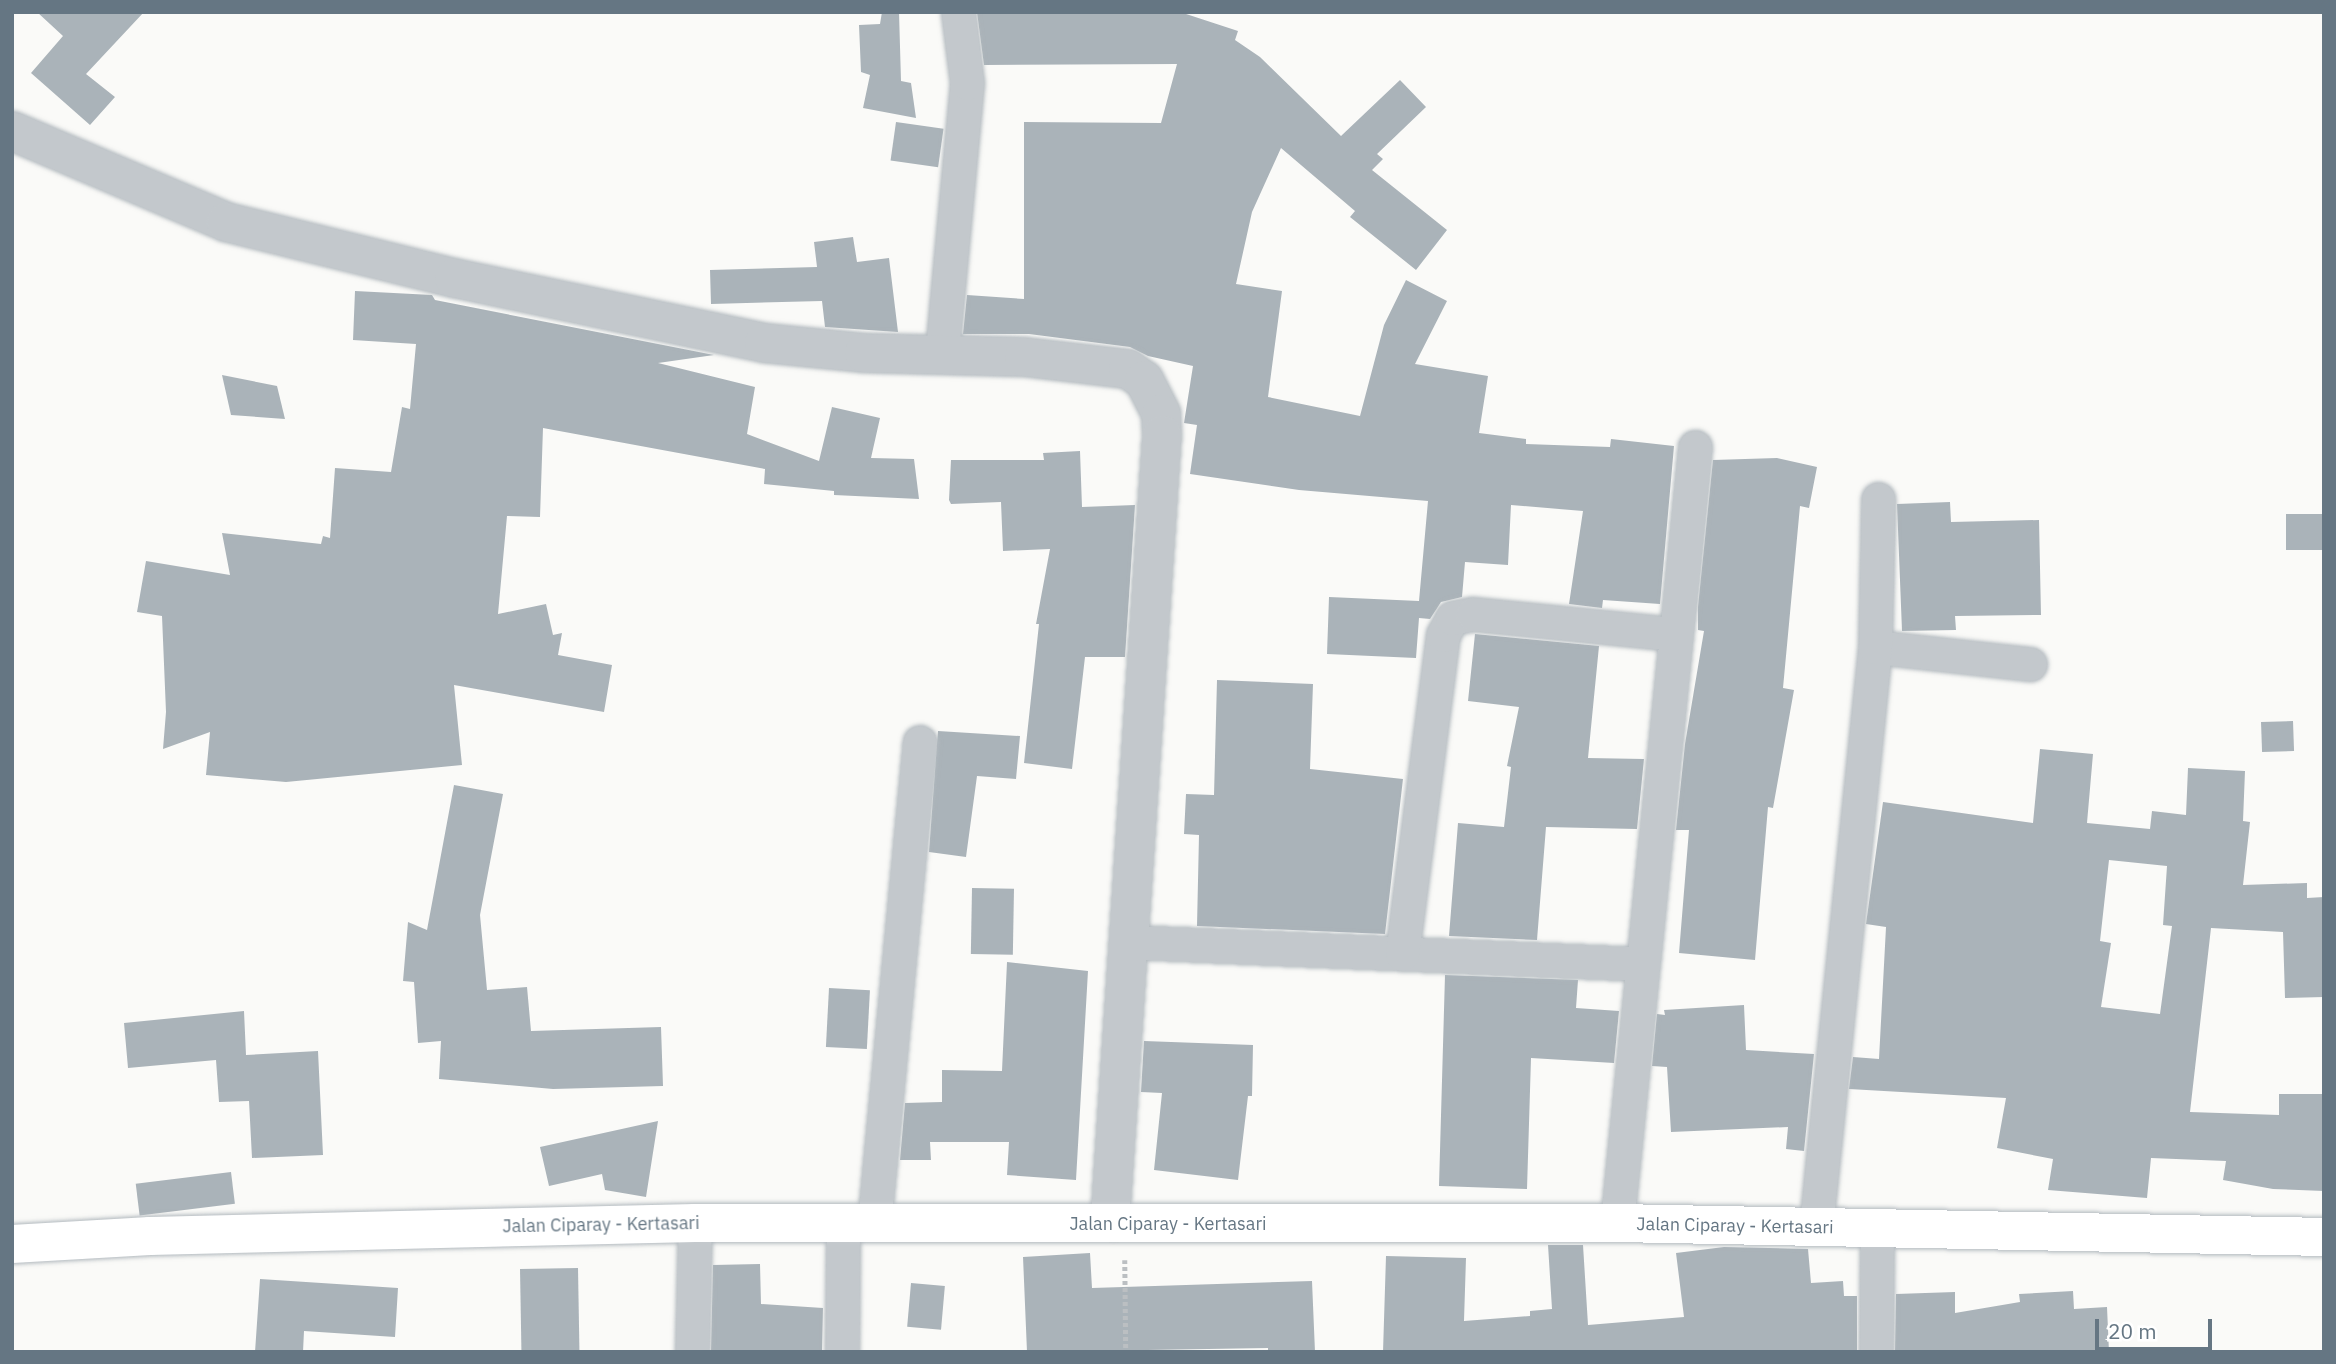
<!DOCTYPE html>
<style>
body{margin:0}
#map{position:relative;width:2336px;height:1364px;overflow:hidden;background:#fafaf8;font-family:"IBM Plex Sans",sans-serif}
div>[style]{position:absolute}
[style*='--x']{left:calc(var(--x)*1px);top:calc(var(--y)*1px);width:calc(var(--w)*1px);rotate:calc(var(--a)*1deg)}
.building>*{inset:0;background:#aab3b9;transform-origin:0 0}
.path>*{height:4.5px;margin-top:-2.25px;transform-origin:0;background:repeating-linear-gradient(90deg,#bbbfc2 0 3.5px,transparent 0 7px)}
.roads{filter:drop-shadow(0 0 2px #b3babf) drop-shadow(0 0 2px #b3babf)}
.minor>*{height:33px;margin:-16.5px;padding:0 16.5px;transform-origin:16.5px;border-radius:16.5px;background:#c3c8cc}
.tertiary>*{height:38px;margin:-19px;padding:0 19px;transform-origin:19px;border-radius:19px;background:#c3c8cc}
.secondary>*{height:38px;margin:-19px;padding:0 19px;transform-origin:19px;border-radius:19px;background:#fff}
span{translate:-50% -50%;white-space:nowrap;text-align:center;line-height:1.15;-webkit-text-stroke:7px #fff;paint-order:stroke}
.street-label{font-size:18px;color:#657683}
.frame{position:absolute;inset:0;border:14px solid #657683;pointer-events:none}
.scale{position:absolute;left:2095px;top:1319px;width:117px;height:32px;box-sizing:border-box;border:4px solid #657683;border-top:0;padding-left:9px;font-size:21px;line-height:24px;white-space:nowrap;color:#657683;-webkit-text-stroke:5px #fff;paint-order:stroke}
</style>
<div id="map">
<div class="building">
<i style="clip-path:polygon(37px 12px,144px 12px,86px 74px,115px 97px,90px 125px,31px 73px,63px 36px)"></i>
<i style="clip-path:polygon(882px 12px,899px 12px,901px 81px,911px 83px,916px 118px,863px 108px,870px 75px,861px 72px,859px 25px,880px 24px)"></i>
<i style="clip-path:polygon(977px 12px,1180px 12px,1238px 31px,1235px 40px,1260px 57px,1341px 136px,1400px 80px,1426px 107px,1377px 154px,1383px 159px,1372px 170px,1447px 230px,1416px 270px,1350px 217px,1355px 211px,1281px 148px,1252px 212px,1236px 284px,1282px 291px,1268px 397px,1360px 416px,1384px 325px,1406px 280px,1447px 301px,1415px 364px,1488px 376px,1479px 433px,1526px 439px,1526px 444px,1610px 447px,1611px 439px,1674px 446px,1660px 604px,1603px 600px,1602px 608px,1569px 604px,1583px 511px,1511px 505px,1508px 565px,1465px 562px,1462px 597px,1441px 602px,1430px 619px,1419px 618px,1416px 658px,1327px 654px,1329px 597px,1419px 601px,1428px 501px,1299px 490px,1190px 474px,1197px 425px,1184px 423px,1193px 366px,1148px 356px,1130px 347px,1029px 334px,963px 334px,967px 295px,1024px 299px,1024px 122px,1161px 123px,1177px 64px,984px 65px)"></i>
<i style="left:896px;top:122px;width:48px;height:39px;rotate:8deg"></i>
<i style="clip-path:polygon(853px 237px,857px 262px,889px 258px,898px 332px,825px 327px,822px 301px,711px 304px,710px 270px,817px 267px,814px 242px)"></i>
<i style="clip-path:polygon(355px 291px,432px 295px,435px 300px,714px 355px,658px 363px,755px 387px,747px 434px,819px 461px,832px 407px,880px 418px,871px 458px,914px 459px,919px 499px,834px 495px,834px 491px,764px 484px,765px 469px,543px 428px,540px 517px,507px 516px,498px 614px,546px 604px,553px 635px,562px 633px,558px 655px,612px 665px,604px 712px,454px 685px,462px 765px,286px 782px,206px 775px,210px 732px,163px 749px,166px 712px,162px 616px,137px 612px,146px 561px,230px 575px,222px 533px,321px 544px,323px 536px,330px 538px,335px 468px,391px 472px,402px 407px,410px 409px,416px 344px,353px 340px)"></i>
<i style="clip-path:polygon(222px 375px,277px 386px,285px 419px,231px 415px)"></i>
<i style="clip-path:polygon(1080px 451px,1082px 507px,1135px 505px,1125px 657px,1085px 657px,1072px 769px,1024px 763px,1039px 624px,1036px 624px,1050px 549px,1003px 551px,1001px 502px,951px 504px,949px 500px,951px 460px,1044px 460px,1043px 453px)"></i>
<i style="clip-path:polygon(1777px 458px,1817px 467px,1809px 508px,1800px 506px,1783px 688px,1794px 690px,1773px 808px,1768px 807px,1755px 960px,1679px 953px,1689px 830px,1676px 830px,1685px 744px,1704px 631px,1698px 630px,1698px 607px,1713px 460px)"></i>
<i style="clip-path:polygon(1950px 502px,1951px 522px,2039px 520px,2041px 615px,1955px 616px,1956px 630px,1902px 631px,1897px 504px)"></i>
<i style="left:2324px;top:514px;width:36px;height:38px;rotate:90deg"></i>
<i style="clip-path:polygon(1475px 634px,1599px 646px,1588px 758px,1644px 759px,1637px 829px,1546px 827px,1537px 940px,1449px 936px,1458px 823px,1504px 827px,1511px 767px,1507px 766px,1519px 707px,1468px 701px)"></i>
<i style="clip-path:polygon(1217px 680px,1313px 684px,1310px 769px,1403px 779px,1385px 934px,1197px 926px,1199px 835px,1184px 834px,1186px 794px,1214px 795px)"></i>
<i style="left:2293px;top:721px;width:30px;height:32px;rotate:88deg"></i>
<i style="clip-path:polygon(938px 731px,1020px 736px,1016px 779px,977px 776px,966px 857px,929px 852px)"></i>
<i style="clip-path:polygon(evenodd,2040px 749px,2093px 754px,2087px 823px,2150px 829px,2152px 811px,2186px 815px,2188px 768px,2245px 771px,2243px 821px,2250px 822px,2243px 885px,2307px 883px,2307px 898px,2324px 897px,2324px 997px,2285px 998px,2283px 932px,2211px 928px,2190px 1112px,2279px 1115px,2279px 1094px,2324px 1094px,2324px 1191px,2273px 1189px,2223px 1180px,2226px 1161px,2151px 1158px,2147px 1198px,2048px 1190px,2053px 1159px,1997px 1148px,2006px 1098px,1849px 1089px,1853px 1057px,1879px 1059px,1886px 927px,1866px 924px,1883px 802px,2033px 823px,2040px 749px,2109px 860px,2167px 866px,2163px 925px,2172px 926px,2160px 1014px,2101px 1007px,2111px 943px,2100px 941px,2109px 860px)"></i>
<i style="clip-path:polygon(454px 785px,503px 794px,480px 915px,487px 990px,527px 987px,531px 1031px,661px 1027px,663px 1086px,553px 1089px,439px 1079px,441px 1041px,418px 1043px,414px 982px,403px 981px,408px 922px,427px 930px)"></i>
<i style="left:972px;top:888px;width:42px;height:66px;rotate:1deg"></i>
<i style="clip-path:polygon(1007px 962px,1088px 971px,1076px 1180px,1007px 1175px,1009px 1142px,930px 1142px,931px 1160px,900px 1160px,905px 1103px,942px 1102px,942px 1070px,1002px 1071px)"></i>
<i style="clip-path:polygon(1445px 975px,1578px 980px,1576px 1008px,1619px 1011px,1614px 1063px,1531px 1058px,1527px 1189px,1439px 1186px)"></i>
<i style="left:829px;top:988px;width:41px;height:59px;rotate:3deg"></i>
<i style="clip-path:polygon(1744px 1005px,1746px 1050px,1814px 1054px,1804px 1151px,1786px 1149px,1788px 1127px,1671px 1132px,1667px 1067px,1652px 1066px,1657px 1014px,1665px 1015px,1664px 1010px)"></i>
<i style="clip-path:polygon(244px 1011px,246px 1055px,318px 1051px,323px 1155px,252px 1158px,249px 1101px,219px 1102px,216px 1060px,128px 1068px,124px 1023px)"></i>
<i style="clip-path:polygon(1144px 1041px,1253px 1045px,1252px 1096px,1248px 1096px,1238px 1180px,1154px 1170px,1162px 1093px,1141px 1092px)"></i>
<i style="clip-path:polygon(658px 1121px,646px 1197px,605px 1190px,602px 1174px,549px 1186px,540px 1147px)"></i>
<i style="left:231px;top:1172px;width:32px;height:96px;rotate:83deg"></i>
<i style="clip-path:polygon(1548px 1245px,1583px 1245px,1588px 1325px,1684px 1317px,1676px 1253px,1724px 1247px,1808px 1249px,1811px 1283px,1843px 1281px,1844px 1296px,1857px 1296px,1857px 1352px,1383px 1352px,1386px 1256px,1466px 1258px,1464px 1321px,1530px 1316px,1530px 1311px,1552px 1309px)"></i>
<i style="clip-path:polygon(1090px 1253px,1092px 1288px,1312px 1281px,1315px 1352px,1268px 1352px,1268px 1348px,1027px 1352px,1023px 1257px)"></i>
<i style="clip-path:polygon(760px 1264px,761px 1304px,823px 1308px,822px 1352px,711px 1352px,713px 1265px)"></i>
<i style="left:578px;top:1268px;width:84px;height:58px;rotate:89deg"></i>
<i style="clip-path:polygon(260px 1279px,398px 1288px,395px 1337px,304px 1331px,303px 1352px,255px 1352px)"></i>
<i style="left:911px;top:1283px;width:34px;height:44px;rotate:5deg"></i>
<i style="clip-path:polygon(2073px 1291px,2074px 1309px,2107px 1307px,2109px 1352px,1895px 1352px,1896px 1294px,1955px 1292px,1955px 1313px,2020px 1302px,2019px 1294px)"></i>
</div>
<div class="path">
<i style="--x:1125;--y:1260;--w:92;--a:89.4"></i>
</div>
<div class="roads">
<div class="minor">
<i style="--x:942;--y:352;--w:270;--a:-84.7"></i>
<i style="--x:967;--y:83;--w:72;--a:-97.2"></i>
<i style="--x:1875;--y:647;--w:156;--a:6.3"></i>
<i style="--x:1132;--y:942;--w:510;--a:2.47"></i>
<i style="--x:1402;--y:954;--w:322;--a:-82.7"></i>
<i style="--x:1443;--y:635;--w:19;--a:-62"></i>
<i style="--x:1452;--y:618;--w:21;--a:-11"></i>
<i style="--x:1473;--y:614;--w:202;--a:5.7"></i>
<i style="--x:1617;--y:1223;--w:780;--a:-84.26"></i>
<i style="--x:874;--y:1225;--w:485;--a:-84.6"></i>
<i style="--x:1816;--y:1226;--w:582;--a:-84.18"></i>
<i style="--x:1875;--y:647;--w:148;--a:-88.8"></i>
<i style="--x:692;--y:1352;--w:129;--a:-88.7"></i>
<i style="--x:842;--y:1352;--w:127;--a:-89.5"></i>
<i style="--x:1876;--y:1352;--w:122;--a:-89.5"></i>
</div>
<div class="tertiary">
<i style="--x:12;--y:131;--w:233;--a:23"></i>
<i style="--x:226;--y:222;--w:235;--a:13.8"></i>
<i style="--x:454;--y:278;--w:317;--a:11.8"></i>
<i style="--x:764;--y:343;--w:100;--a:5.7"></i>
<i style="--x:864;--y:353;--w:160;--a:1.4"></i>
<i style="--x:1024;--y:357;--w:105;--a:6.6"></i>
<i style="--x:1128;--y:369;--w:19;--a:35"></i>
<i style="--x:1144;--y:380;--w:38;--a:63"></i>
<i style="--x:1161;--y:414;--w:21;--a:87"></i>
<i style="--x:1162;--y:435;--w:790;--a:93.78"></i>
</div>
<div class="secondary">
<i style="--x:12;--y:1244;--w:138;--a:-3.3"></i>
<i style="--x:150;--y:1236;--w:545;--a:-1.37"></i>
<i style="--x:695;--y:1223;--w:922;--a:0"></i>
<i style="--x:1617;--y:1223;--w:707;--a:1.13"></i>
</div>
</div>
<div class="street-label">
<span style="left:1168px;top:1224px">Jalan Ciparay - Kertasari</span>
<span style="left:601px;top:1225px;rotate:-1deg">Jalan Ciparay - Kertasari</span>
<span style="left:1735px;top:1226px;rotate:1deg">Jalan Ciparay - Kertasari</span>
</div>
<div class="frame"></div>
<div class="scale">20 m</div>
</div>
